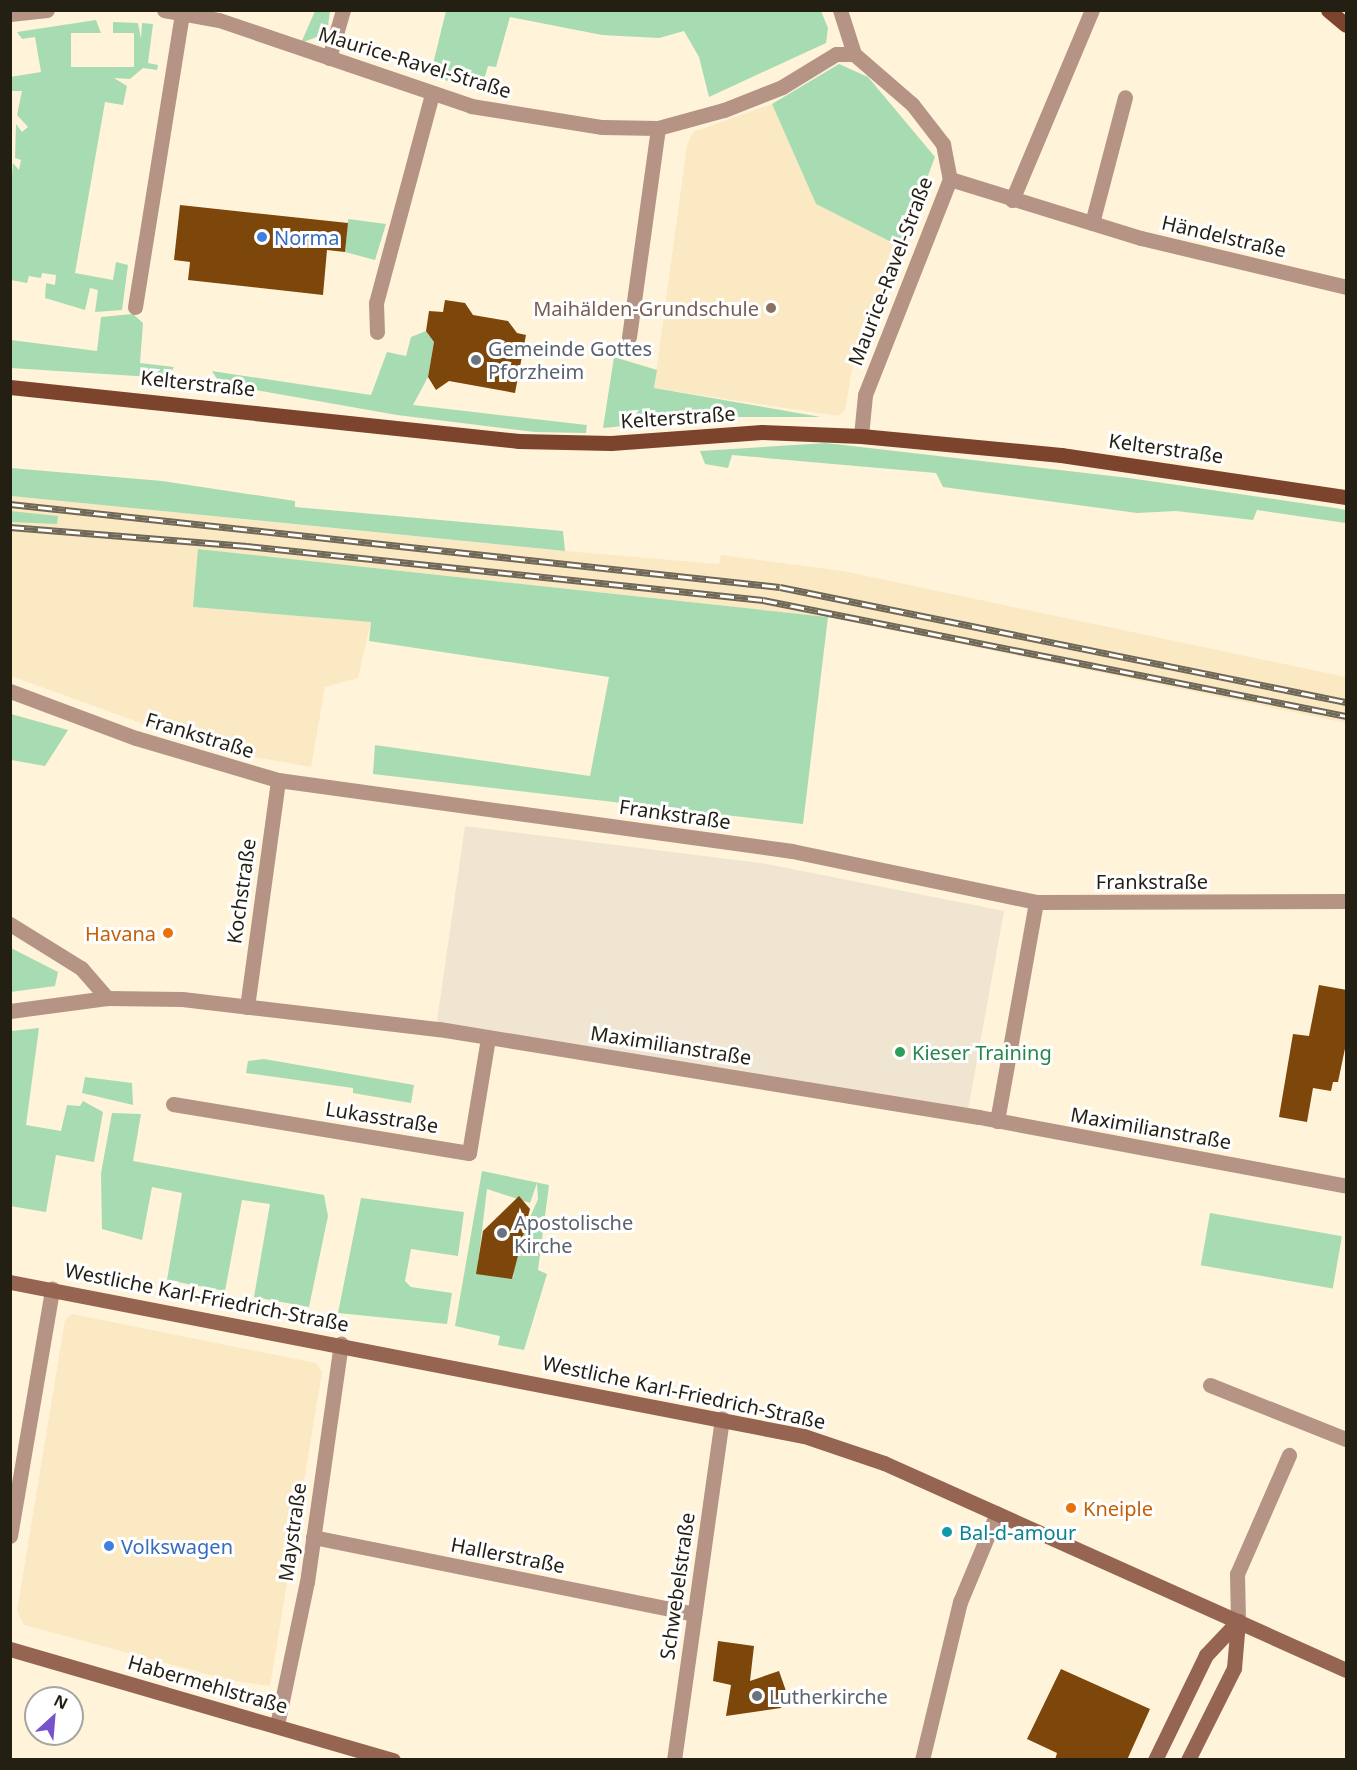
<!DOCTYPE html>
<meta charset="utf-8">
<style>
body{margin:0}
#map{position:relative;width:1357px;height:1770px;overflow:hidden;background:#fff3da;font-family:"Noto Sans",sans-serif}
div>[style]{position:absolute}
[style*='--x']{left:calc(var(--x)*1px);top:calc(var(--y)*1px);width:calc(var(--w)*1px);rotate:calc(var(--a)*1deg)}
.built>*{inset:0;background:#fbe9c3}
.industrial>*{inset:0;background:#f0e5d0}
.green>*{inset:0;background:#a7dcb2;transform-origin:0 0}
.building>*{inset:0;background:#7d460a}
.minor>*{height:15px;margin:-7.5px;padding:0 7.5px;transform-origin:7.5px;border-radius:7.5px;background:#b59486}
.tertiary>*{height:15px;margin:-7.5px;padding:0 7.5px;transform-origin:7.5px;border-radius:7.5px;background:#b59486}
.secondary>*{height:15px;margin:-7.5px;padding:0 7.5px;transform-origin:7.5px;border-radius:7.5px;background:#956552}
.primary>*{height:15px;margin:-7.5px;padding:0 7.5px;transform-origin:7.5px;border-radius:7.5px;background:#7c442c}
.rail>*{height:7px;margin-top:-3.5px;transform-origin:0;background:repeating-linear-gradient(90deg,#fff 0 14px,#6f6757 0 28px);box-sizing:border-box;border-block:2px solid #6f6757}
.dots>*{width:16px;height:16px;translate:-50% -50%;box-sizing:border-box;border:3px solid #fff;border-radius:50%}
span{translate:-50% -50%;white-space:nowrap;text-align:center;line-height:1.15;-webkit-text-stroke:6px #fff;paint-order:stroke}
.street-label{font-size:20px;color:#241f13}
.shop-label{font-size:20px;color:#366cbe}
.left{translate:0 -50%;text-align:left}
.education-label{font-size:20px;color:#785e54}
.right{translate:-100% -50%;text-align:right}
.worship-label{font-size:20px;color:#5b616d}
.food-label{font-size:20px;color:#c56008}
.leisure-label{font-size:20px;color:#27864d}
.culture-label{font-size:20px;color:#0d838f}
.frame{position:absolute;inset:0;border:12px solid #241f13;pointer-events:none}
.north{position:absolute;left:24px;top:1686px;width:60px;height:60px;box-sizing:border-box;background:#fff;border:2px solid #a7a5a1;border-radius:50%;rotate:26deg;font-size:16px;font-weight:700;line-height:24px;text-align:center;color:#241f13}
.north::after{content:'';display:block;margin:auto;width:21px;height:27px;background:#7752cb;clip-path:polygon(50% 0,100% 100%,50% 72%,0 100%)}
</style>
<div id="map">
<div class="built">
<i style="clip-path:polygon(772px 104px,816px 204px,901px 247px,852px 369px,845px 411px,838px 416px,654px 388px,687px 145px,693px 132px)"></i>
<i style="clip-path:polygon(10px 496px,565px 551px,719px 564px,721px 555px,843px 571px,1346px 677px,1346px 723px,828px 617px,198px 549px,194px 607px,371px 622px,358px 678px,325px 687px,311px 767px,215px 750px,11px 676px)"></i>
<i style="clip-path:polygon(72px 1314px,316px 1363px,322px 1372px,270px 1686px,229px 1680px,24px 1625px,17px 1611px,65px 1320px)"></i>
</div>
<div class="industrial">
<i style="clip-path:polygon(465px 826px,767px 864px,1004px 911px,966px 1121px,436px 1028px)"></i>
</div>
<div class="green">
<i style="clip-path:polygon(315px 11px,330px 11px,327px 33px,301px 43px)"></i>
<i style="clip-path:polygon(821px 11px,828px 28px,826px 43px,709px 97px,699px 57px,684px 31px,659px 38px,602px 35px,510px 17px,496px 67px,488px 66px,481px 90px,430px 76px,446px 11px)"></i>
<i style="clip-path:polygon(96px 20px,101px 33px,71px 33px,71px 67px,134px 67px,134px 33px,113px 33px,113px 22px,138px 23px,141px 39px,142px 23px,153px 24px,148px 63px,158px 65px,157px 70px,143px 68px,130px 79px,114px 78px,127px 86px,123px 105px,105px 102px,75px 273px,113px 280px,116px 262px,128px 265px,122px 310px,95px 312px,98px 290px,90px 288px,85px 310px,45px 298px,46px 283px,55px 285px,56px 275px,42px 273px,41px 278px,29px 276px,27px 283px,11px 280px,11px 188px,13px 163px,19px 170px,21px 160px,15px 158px,16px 124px,22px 132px,28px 127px,17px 115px,22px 91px,11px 91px,10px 77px,41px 72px,35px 37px,22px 39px,17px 32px)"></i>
<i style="clip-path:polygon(839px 64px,868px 77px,935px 157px,901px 247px,816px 204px,772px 104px)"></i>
<i style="clip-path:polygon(348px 219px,386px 224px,375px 260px,345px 252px)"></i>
<i style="clip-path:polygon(133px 314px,143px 323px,140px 363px,174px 367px,167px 378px,11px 368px,11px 340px,97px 351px,101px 317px)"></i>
<i style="clip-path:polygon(426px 331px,434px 342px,428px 377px,413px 405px,587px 425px,586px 433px,535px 432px,397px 415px,232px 386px,219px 382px,212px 371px,371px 395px,387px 352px,406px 356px,411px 337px)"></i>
<i style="clip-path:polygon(614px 357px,657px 370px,654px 388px,821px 417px,720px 417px,603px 428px)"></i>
<i style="clip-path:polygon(826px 443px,1129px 478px,1335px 508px,1346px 510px,1346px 523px,1257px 510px,1253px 520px,1176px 511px,1137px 513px,943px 487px,936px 473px,732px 455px,728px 468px,705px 464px,700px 451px)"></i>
<i style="clip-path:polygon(11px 468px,162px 481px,295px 501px,295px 507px,563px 531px,565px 551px,11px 496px)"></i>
<i style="clip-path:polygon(11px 511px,58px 516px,57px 524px,11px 522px)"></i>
<i style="clip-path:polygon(198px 549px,828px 617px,803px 824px,373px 774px,375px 745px,590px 776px,609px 677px,369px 641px,371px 622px,193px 607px)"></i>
<i style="clip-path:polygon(11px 714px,68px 730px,45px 766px,11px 760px)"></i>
<i style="clip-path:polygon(11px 948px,58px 972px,55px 986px,11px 992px)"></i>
<i style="clip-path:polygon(39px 1028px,26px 1125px,61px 1131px,67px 1105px,80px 1106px,83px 1101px,103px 1112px,94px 1162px,56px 1155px,46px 1212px,10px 1206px,11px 1031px)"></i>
<i style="clip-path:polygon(264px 1059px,414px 1085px,411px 1103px,353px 1093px,353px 1088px,246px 1073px,248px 1061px)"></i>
<i style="clip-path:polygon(85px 1077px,132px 1083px,133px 1105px,82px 1093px)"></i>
<i style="clip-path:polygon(112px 1113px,141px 1114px,133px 1161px,324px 1195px,328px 1216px,309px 1307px,254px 1297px,270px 1204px,242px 1200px,225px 1291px,167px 1280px,182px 1193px,152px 1187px,142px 1240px,102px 1229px,101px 1173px)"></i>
<i style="clip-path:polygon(evenodd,482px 1171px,549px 1185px,538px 1270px,547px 1274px,524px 1350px,498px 1345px,500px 1336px,455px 1326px,482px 1171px,537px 1183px,538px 1199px,528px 1222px,522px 1221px,513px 1278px,477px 1272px,487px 1189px,530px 1203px,537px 1183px)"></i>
<i style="clip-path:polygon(361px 1198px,464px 1212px,458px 1256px,411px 1249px,405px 1281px,411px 1287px,452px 1293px,447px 1324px,338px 1313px)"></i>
<i style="left:1210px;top:1213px;width:134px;height:53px;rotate:10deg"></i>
</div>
<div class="building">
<i style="clip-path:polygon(180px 205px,348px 223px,345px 252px,327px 250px,323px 295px,188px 280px,190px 262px,174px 260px)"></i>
<i style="clip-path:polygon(445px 300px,465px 303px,473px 315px,508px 321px,517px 333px,526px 335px,515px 393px,449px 381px,436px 390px,428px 377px,434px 342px,426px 331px,429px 311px,443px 312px)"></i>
<i style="clip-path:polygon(1319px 985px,1347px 990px,1347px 1039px,1338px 1082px,1333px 1082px,1331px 1091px,1313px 1088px,1307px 1122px,1279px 1117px,1293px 1034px,1309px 1036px)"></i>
<i style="clip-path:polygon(519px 1196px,530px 1209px,512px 1279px,476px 1274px,483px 1231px)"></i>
<i style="clip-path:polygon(718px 1641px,754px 1646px,750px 1681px,779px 1671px,786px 1691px,781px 1708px,726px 1716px,731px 1685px,713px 1681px)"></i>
<i style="clip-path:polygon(1061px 1669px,1150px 1709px,1127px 1760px,1055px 1760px,1057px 1753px,1027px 1739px)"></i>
</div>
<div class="minor">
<i style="--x:164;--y:10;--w:56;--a:10.3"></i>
<i style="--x:219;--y:20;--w:266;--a:18.8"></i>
<i style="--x:471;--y:106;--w:133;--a:9.1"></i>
<i style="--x:602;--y:127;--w:56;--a:1"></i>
<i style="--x:658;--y:128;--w:68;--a:-15.3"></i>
<i style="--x:724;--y:110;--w:62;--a:-21.6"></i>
<i style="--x:782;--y:87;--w:63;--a:-31.4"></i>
<i style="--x:836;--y:54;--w:18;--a:0"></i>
<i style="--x:854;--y:54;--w:77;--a:40.8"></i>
<i style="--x:912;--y:104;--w:51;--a:52.2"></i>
<i style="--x:943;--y:144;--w:36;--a:79"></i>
<i style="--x:950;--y:179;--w:232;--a:111.5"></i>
<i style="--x:865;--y:395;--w:41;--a:95.6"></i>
<i style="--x:840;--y:10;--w:46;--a:72.3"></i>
<i style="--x:10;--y:14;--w:37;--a:-6"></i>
<i style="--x:329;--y:58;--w:50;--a:-73.7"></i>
<i style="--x:950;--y:179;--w:200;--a:17.2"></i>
<i style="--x:1141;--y:238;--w:211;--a:13.4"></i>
<i style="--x:1012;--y:200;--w:206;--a:-67.2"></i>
<i style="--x:1092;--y:223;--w:130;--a:-75.3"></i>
<i style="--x:135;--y:307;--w:298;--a:-80.9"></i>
<i style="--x:377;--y:332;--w:29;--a:-92"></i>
<i style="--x:376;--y:303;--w:216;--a:-75"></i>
<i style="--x:629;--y:337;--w:211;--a:-82.1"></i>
<i style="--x:10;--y:691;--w:134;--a:20.5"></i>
<i style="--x:136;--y:738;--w:148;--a:16.5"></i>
<i style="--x:278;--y:780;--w:519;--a:7.86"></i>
<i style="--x:792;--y:851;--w:249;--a:11.8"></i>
<i style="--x:1036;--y:902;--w:310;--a:-0.2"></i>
<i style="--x:10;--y:924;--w:84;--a:31.8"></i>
<i style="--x:81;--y:968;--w:40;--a:49"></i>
<i style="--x:247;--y:1007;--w:229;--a:-82.2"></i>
<i style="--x:173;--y:1104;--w:300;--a:9.4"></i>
<i style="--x:469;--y:1153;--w:117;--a:-80.6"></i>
<i style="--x:997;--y:1121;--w:222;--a:-79.9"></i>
<i style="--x:1210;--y:1385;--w:146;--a:21.7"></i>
<i style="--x:10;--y:1536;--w:251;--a:-80.3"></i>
<i style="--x:313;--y:1537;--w:389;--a:11.4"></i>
<i style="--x:1238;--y:1621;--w:47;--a:-91.2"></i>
<i style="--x:1237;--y:1574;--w:130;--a:-66.4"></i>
<i style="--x:277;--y:1725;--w:146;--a:-78.2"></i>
<i style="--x:307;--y:1582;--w:241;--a:-81.9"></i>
<i style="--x:674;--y:1760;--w:345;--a:-82"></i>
<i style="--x:922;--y:1760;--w:163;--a:-76.5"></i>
<i style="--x:960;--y:1602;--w:96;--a:-67.4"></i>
</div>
<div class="tertiary">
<i style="--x:10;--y:1011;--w:98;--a:-7.6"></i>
<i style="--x:107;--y:998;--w:75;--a:0.8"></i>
<i style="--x:182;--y:999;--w:259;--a:6.7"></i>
<i style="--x:439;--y:1029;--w:547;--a:9.26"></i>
<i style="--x:979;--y:1117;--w:373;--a:10.6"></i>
</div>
<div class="secondary">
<i style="--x:10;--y:1282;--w:809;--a:10.98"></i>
<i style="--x:804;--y:1436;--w:84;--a:18.6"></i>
<i style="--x:884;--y:1463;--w:506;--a:24.13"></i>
<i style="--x:10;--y:1649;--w:399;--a:16.2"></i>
<i style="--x:1155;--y:1760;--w:117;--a:-64.1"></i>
<i style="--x:1206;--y:1655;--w:47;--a:-46.7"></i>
<i style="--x:1188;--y:1760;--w:103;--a:-63.4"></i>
<i style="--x:1234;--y:1668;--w:47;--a:-85.1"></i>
</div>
<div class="primary">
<i style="--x:1328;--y:10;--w:23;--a:40"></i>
<i style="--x:10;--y:387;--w:512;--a:6.06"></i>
<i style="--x:519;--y:441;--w:92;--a:1.2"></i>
<i style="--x:611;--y:443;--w:151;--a:-4.2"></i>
<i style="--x:762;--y:432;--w:99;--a:2.3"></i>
<i style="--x:861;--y:436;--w:201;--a:5.4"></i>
<i style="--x:1061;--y:455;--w:288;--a:8.4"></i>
</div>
<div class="rail">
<i style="--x:10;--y:504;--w:774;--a:6.15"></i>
<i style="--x:780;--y:587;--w:578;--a:11.49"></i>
<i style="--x:10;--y:527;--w:238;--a:4.6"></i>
<i style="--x:247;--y:546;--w:519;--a:5.97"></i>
<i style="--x:763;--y:600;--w:594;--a:11.25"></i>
</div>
<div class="dots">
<i style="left:262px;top:237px;background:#3f7fe0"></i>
<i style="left:771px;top:308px;background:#8d6e63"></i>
<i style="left:476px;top:360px;background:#6b7280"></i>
<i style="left:168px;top:933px;background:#e8710a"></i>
<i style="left:900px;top:1052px;background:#2e9e5b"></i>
<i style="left:502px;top:1233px;background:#6b7280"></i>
<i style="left:1071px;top:1508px;background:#e8710a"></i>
<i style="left:947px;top:1532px;background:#0f9aa8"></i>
<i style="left:109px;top:1546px;background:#3f7fe0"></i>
<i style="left:757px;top:1696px;background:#6b7280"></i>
</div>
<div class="street-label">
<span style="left:415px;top:62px;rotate:17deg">Maurice-Ravel-Straße</span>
<span style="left:1224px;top:236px;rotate:13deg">Händelstraße</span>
<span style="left:890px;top:271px;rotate:-69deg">Maurice-Ravel-Straße</span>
<span style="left:198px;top:383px;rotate:6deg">Kelterstraße</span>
<span style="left:678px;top:417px;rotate:-4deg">Kelterstraße</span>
<span style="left:1166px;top:448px;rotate:8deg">Kelterstraße</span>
<span style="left:200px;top:735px;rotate:17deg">Frankstraße</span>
<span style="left:675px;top:814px;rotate:8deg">Frankstraße</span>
<span style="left:1152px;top:881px">Frankstraße</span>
<span style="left:241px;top:891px;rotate:-82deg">Kochstraße</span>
<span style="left:671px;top:1045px;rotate:9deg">Maximilianstraße</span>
<span style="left:382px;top:1117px;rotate:9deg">Lukasstraße</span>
<span style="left:1151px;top:1128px;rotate:10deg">Maximilianstraße</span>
<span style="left:207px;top:1297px;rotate:11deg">Westliche Karl-Friedrich-Straße</span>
<span style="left:684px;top:1392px;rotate:12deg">Westliche Karl-Friedrich-Straße</span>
<span style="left:292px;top:1532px;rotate:-82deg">Maystraße</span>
<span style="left:508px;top:1555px;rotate:11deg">Hallerstraße</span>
<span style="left:677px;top:1586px;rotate:-82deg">Schwebelstraße</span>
<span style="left:208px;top:1684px;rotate:16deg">Habermehlstraße</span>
</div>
<div class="shop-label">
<span class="left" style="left:274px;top:237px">Norma</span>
<span class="left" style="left:121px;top:1546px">Volkswagen</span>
</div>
<div class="education-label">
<span class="right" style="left:759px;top:308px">Maihälden-Grundschule</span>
</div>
<div class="worship-label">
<span class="left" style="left:488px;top:360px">Gemeinde Gottes<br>Pforzheim</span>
<span class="left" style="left:514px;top:1234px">Apostolische<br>Kirche</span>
<span class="left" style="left:769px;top:1696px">Lutherkirche</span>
</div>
<div class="food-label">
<span class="right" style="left:156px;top:933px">Havana</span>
<span class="left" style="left:1083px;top:1508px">Kneiple</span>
</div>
<div class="leisure-label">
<span class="left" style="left:912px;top:1052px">Kieser Training</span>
</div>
<div class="culture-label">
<span class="left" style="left:959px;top:1532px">Bal-d-amour</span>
</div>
<div class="frame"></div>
<div class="north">N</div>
</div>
